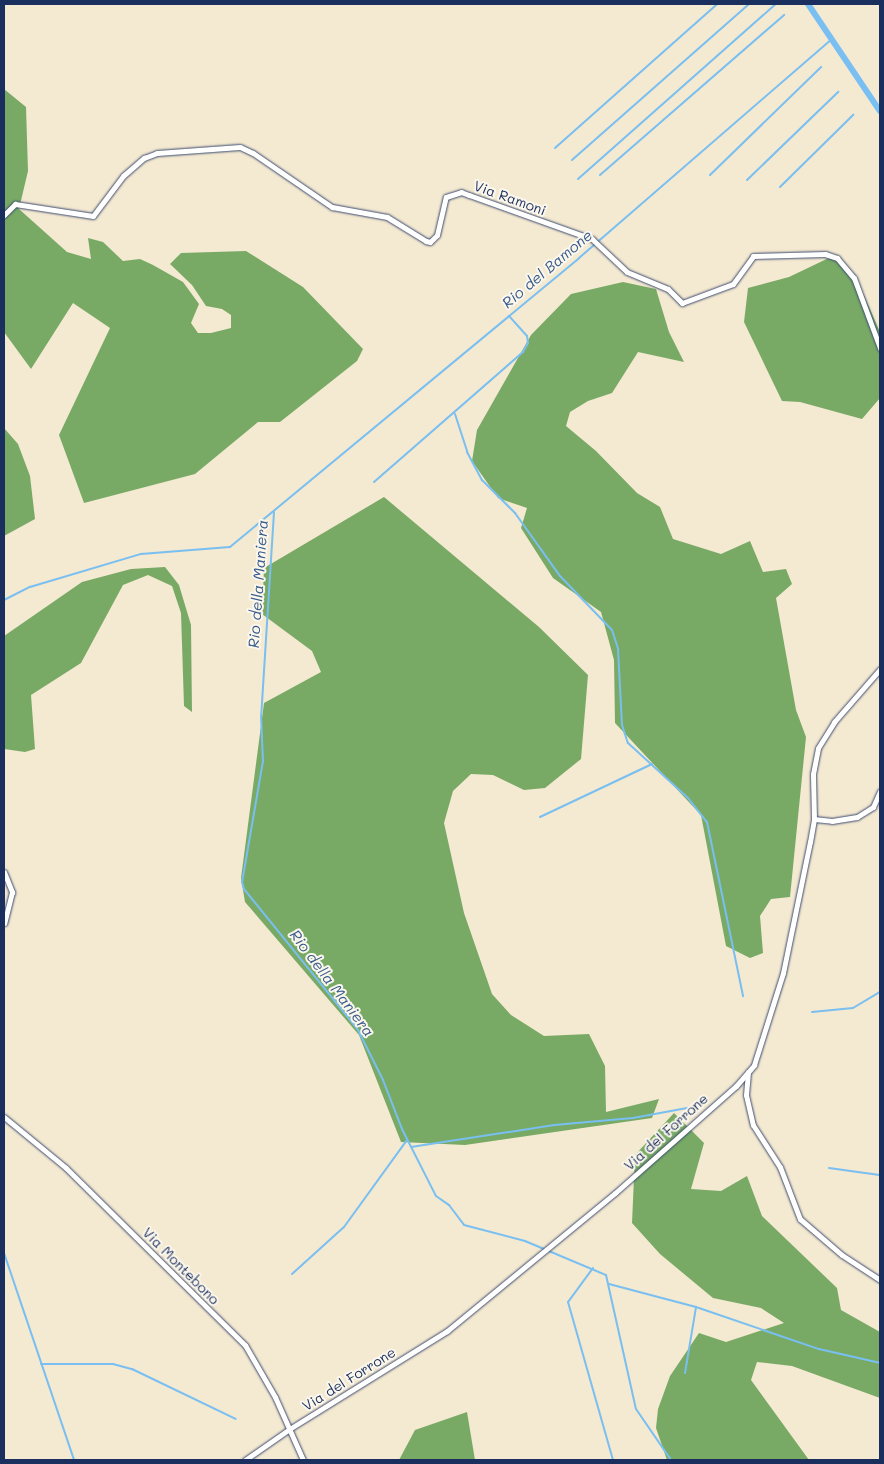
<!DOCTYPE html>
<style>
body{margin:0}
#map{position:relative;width:884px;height:1464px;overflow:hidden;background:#f4e9d1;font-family:Mali,sans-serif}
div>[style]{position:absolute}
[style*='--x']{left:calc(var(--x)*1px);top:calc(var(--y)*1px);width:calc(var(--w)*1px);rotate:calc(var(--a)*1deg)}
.forest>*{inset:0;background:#78aa66}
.stream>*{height:2px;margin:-1px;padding:0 1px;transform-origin:1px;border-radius:1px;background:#79bff1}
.canal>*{height:6px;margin:-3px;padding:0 3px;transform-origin:3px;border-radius:3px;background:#79bff1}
.roads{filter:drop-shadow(0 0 1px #3c4b6f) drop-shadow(0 0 1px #3c4b6f)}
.minor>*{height:5px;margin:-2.5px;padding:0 2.5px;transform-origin:2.5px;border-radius:2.5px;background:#fff}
span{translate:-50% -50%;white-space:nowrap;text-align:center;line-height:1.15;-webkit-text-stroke:4px #fbf7ec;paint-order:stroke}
.street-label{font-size:14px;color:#1b2f5e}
.water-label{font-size:15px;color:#375a8a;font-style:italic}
.frame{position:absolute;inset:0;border:5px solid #1b2f5e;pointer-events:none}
</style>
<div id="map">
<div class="forest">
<i style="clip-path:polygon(4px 89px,26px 107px,28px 171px,19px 209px,67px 252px,91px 259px,88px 238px,103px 242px,123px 261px,140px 259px,153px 265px,183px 282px,199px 304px,191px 323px,198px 333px,211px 333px,231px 328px,231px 315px,222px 309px,206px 306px,192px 285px,170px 264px,181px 253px,246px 251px,303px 287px,363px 349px,357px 361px,280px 422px,258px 422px,195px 474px,84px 503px,59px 435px,110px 328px,73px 303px,31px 369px,4px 332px)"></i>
<i style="clip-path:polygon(835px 255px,855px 275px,880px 332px,880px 398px,862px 419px,800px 402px,782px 401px,744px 322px,748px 288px,789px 277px)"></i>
<i style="clip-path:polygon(623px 282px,656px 289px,669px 332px,684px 362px,638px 352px,612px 393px,588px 401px,570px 412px,566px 426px,596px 451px,637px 493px,660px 507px,673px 539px,721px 554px,750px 541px,763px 572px,786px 569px,792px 584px,776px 598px,796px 710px,806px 737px,790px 897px,771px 899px,760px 916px,763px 953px,750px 958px,726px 946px,701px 815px,615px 723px,614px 660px,601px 612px,553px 578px,521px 528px,527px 508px,498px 498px,472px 461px,477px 430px,531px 335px,571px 294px)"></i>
<i style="clip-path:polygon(4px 428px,18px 444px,30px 476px,35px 519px,4px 536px)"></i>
<i style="clip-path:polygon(384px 497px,539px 627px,588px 675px,581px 759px,545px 788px,524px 790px,493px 775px,471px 774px,453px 791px,444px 823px,464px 913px,492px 994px,511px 1015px,544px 1036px,589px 1034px,605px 1066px,606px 1112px,659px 1099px,652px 1118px,465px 1145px,401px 1142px,359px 1035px,245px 902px,241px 878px,264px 703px,321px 672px,312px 651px,262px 614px,264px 568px)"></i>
<i style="clip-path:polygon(165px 567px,179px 585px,191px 625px,192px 712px,184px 706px,181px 613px,172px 586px,148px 575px,123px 585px,81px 663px,31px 695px,35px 749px,25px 752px,4px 749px,4px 636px,82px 582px,131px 569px)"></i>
<i style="clip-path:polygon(674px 1113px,704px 1143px,691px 1189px,721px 1191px,747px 1176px,762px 1216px,837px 1288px,841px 1310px,880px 1332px,880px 1398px,792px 1366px,757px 1362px,751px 1380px,809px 1460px,667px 1460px,656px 1428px,658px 1409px,670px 1376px,699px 1333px,726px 1342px,784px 1323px,761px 1308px,713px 1298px,660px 1254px,632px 1223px,635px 1155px)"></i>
<i style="clip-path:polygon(467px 1412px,475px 1460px,399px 1460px,415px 1430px)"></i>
</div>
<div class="stream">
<i style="--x:555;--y:148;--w:217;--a:-41.6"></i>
<i style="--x:572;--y:160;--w:236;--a:-41.4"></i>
<i style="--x:600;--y:175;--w:244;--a:-41"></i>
<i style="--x:710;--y:175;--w:155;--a:-44.2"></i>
<i style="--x:578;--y:179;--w:264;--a:-41.5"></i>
<i style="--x:747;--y:180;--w:127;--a:-44"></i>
<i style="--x:780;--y:187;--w:103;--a:-44.6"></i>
<i style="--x:455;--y:414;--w:40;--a:72"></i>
<i style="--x:467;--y:452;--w:32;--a:62"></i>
<i style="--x:482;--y:480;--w:47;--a:45"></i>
<i style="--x:515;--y:513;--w:77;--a:54.5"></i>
<i style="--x:560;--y:576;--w:75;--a:46.1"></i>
<i style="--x:612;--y:630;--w:20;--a:72"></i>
<i style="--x:618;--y:649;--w:76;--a:87"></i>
<i style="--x:622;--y:725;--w:19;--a:72"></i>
<i style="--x:628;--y:743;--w:81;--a:42.5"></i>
<i style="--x:688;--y:798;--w:31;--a:52"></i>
<i style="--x:707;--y:822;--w:178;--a:78.3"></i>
<i style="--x:374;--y:482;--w:198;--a:-41.1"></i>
<i style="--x:523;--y:352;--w:10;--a:-61"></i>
<i style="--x:528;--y:343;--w:7;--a:-98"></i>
<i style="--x:527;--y:336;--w:27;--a:-132"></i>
<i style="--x:274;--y:512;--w:204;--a:93.6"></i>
<i style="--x:261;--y:716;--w:45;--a:87.5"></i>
<i style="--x:263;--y:761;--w:123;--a:99.8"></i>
<i style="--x:242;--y:882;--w:7;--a:74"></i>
<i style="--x:244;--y:889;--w:181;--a:51"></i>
<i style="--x:358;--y:1030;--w:56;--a:63.4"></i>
<i style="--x:383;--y:1080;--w:53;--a:68.8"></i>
<i style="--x:402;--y:1129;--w:75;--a:63.1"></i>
<i style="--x:436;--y:1196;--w:16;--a:35"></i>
<i style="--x:449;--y:1205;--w:25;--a:53"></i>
<i style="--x:464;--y:1225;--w:63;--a:14.7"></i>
<i style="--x:525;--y:1241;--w:88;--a:22.8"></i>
<i style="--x:606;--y:1275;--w:137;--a:77.4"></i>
<i style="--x:636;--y:1409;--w:62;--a:55.5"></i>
<i style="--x:4;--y:600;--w:29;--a:-27"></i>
<i style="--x:30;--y:587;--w:116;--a:-16.6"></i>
<i style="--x:141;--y:554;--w:89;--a:-4.5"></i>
<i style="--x:230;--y:547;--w:453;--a:-39.6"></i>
<i style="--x:579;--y:258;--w:335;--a:-40.9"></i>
<i style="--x:540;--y:817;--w:124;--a:-25.3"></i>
<i style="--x:812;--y:1012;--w:41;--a:-5.6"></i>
<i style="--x:853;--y:1008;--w:31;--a:-31"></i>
<i style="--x:411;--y:1147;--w:145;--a:-8.7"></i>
<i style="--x:554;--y:1125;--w:79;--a:-5.1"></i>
<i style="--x:633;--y:1118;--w:66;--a:-10.5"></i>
<i style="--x:829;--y:1168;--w:51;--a:7.8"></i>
<i style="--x:4;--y:1253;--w:219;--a:71.3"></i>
<i style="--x:593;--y:1268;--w:42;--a:126.3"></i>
<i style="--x:568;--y:1302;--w:164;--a:74.1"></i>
<i style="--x:292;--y:1274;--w:70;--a:-42.1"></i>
<i style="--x:344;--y:1227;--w:107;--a:-54.1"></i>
<i style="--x:609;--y:1284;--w:90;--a:14.8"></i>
<i style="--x:696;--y:1307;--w:130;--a:18.9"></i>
<i style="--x:819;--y:1349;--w:63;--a:12.9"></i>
<i style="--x:41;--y:1364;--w:72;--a:0"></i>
<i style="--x:113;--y:1364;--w:20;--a:15"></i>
<i style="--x:132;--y:1369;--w:115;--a:25.7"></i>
<i style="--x:685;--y:1373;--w:67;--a:-80.5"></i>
</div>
<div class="canal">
<i style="--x:808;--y:4;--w:129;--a:56.1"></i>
</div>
<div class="roads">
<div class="minor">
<i style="--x:4;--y:215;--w:16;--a:-45"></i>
<i style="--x:15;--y:204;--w:79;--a:8.7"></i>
<i style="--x:93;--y:216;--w:50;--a:-53.1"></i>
<i style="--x:123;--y:176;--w:28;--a:-41"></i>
<i style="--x:144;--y:158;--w:14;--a:-21"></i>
<i style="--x:157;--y:153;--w:83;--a:-4.1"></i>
<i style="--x:240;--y:147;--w:14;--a:25"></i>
<i style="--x:253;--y:153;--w:96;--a:34.4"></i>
<i style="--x:332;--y:207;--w:56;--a:10.3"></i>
<i style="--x:387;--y:217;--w:46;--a:31.6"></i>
<i style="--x:426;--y:241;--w:4;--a:14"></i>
<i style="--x:430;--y:242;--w:10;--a:-45"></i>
<i style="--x:437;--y:235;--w:39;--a:-77"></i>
<i style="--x:446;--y:197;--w:16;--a:-18"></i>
<i style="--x:461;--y:192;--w:9;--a:21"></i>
<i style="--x:469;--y:195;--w:131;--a:19.7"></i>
<i style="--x:592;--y:239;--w:48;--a:43.3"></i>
<i style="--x:627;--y:272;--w:44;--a:22.5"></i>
<i style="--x:668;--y:289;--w:20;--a:45"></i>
<i style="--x:682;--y:303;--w:54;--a:-20.4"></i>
<i style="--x:733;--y:284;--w:34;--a:-54"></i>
<i style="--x:753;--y:256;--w:72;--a:-1.6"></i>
<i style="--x:825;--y:254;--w:13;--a:18"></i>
<i style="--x:837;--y:258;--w:26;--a:50"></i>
<i style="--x:854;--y:278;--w:75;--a:69.6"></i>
<i style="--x:814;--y:819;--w:18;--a:6"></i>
<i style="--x:832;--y:821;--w:25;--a:-9"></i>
<i style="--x:857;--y:817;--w:19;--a:-32"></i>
<i style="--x:873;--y:807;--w:17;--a:-66"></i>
<i style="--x:4;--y:872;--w:22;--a:68"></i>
<i style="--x:12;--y:892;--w:32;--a:104"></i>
<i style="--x:748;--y:1072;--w:23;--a:95"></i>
<i style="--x:746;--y:1095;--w:31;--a:77"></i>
<i style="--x:753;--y:1125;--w:50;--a:57.3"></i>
<i style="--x:780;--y:1167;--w:56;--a:69"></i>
<i style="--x:800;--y:1219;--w:55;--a:40.6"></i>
<i style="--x:842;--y:1255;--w:45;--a:33.3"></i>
<i style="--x:4;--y:1117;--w:80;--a:39.4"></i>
<i style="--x:66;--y:1168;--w:252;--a:44.7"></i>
<i style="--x:245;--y:1345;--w:60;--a:60"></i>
<i style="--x:275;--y:1397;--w:69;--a:66"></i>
<i style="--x:245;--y:1460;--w:56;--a:-34.8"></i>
<i style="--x:291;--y:1428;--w:184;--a:-31.9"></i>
<i style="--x:447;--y:1331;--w:217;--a:-39.4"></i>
<i style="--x:615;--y:1193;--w:162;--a:-41.5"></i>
<i style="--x:736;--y:1086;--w:28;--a:-49"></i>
<i style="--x:754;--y:1065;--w:96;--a:-72.5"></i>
<i style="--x:783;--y:973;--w:134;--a:-78.4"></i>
<i style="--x:810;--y:842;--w:23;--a:-80"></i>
<i style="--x:814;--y:819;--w:45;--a:-91.3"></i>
<i style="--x:813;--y:774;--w:26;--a:-79"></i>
<i style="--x:818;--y:748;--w:31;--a:-58"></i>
<i style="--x:834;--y:722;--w:70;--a:-49"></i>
</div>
</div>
<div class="street-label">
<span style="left:510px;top:198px;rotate:20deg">Via Ramoni</span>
<span style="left:666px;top:1132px;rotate:-42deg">Via del Forrone</span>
<span style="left:181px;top:1266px;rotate:45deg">Via Montebono</span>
<span style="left:349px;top:1379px;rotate:-32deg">Via del Forrone</span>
</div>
<div class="water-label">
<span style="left:547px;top:269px;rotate:-40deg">Rio del Bamone</span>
<span style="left:258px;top:584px;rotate:-86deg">Rio della Maniera</span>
<span style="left:332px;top:983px;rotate:53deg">Rio della Maniera</span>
</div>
<div class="frame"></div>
</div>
